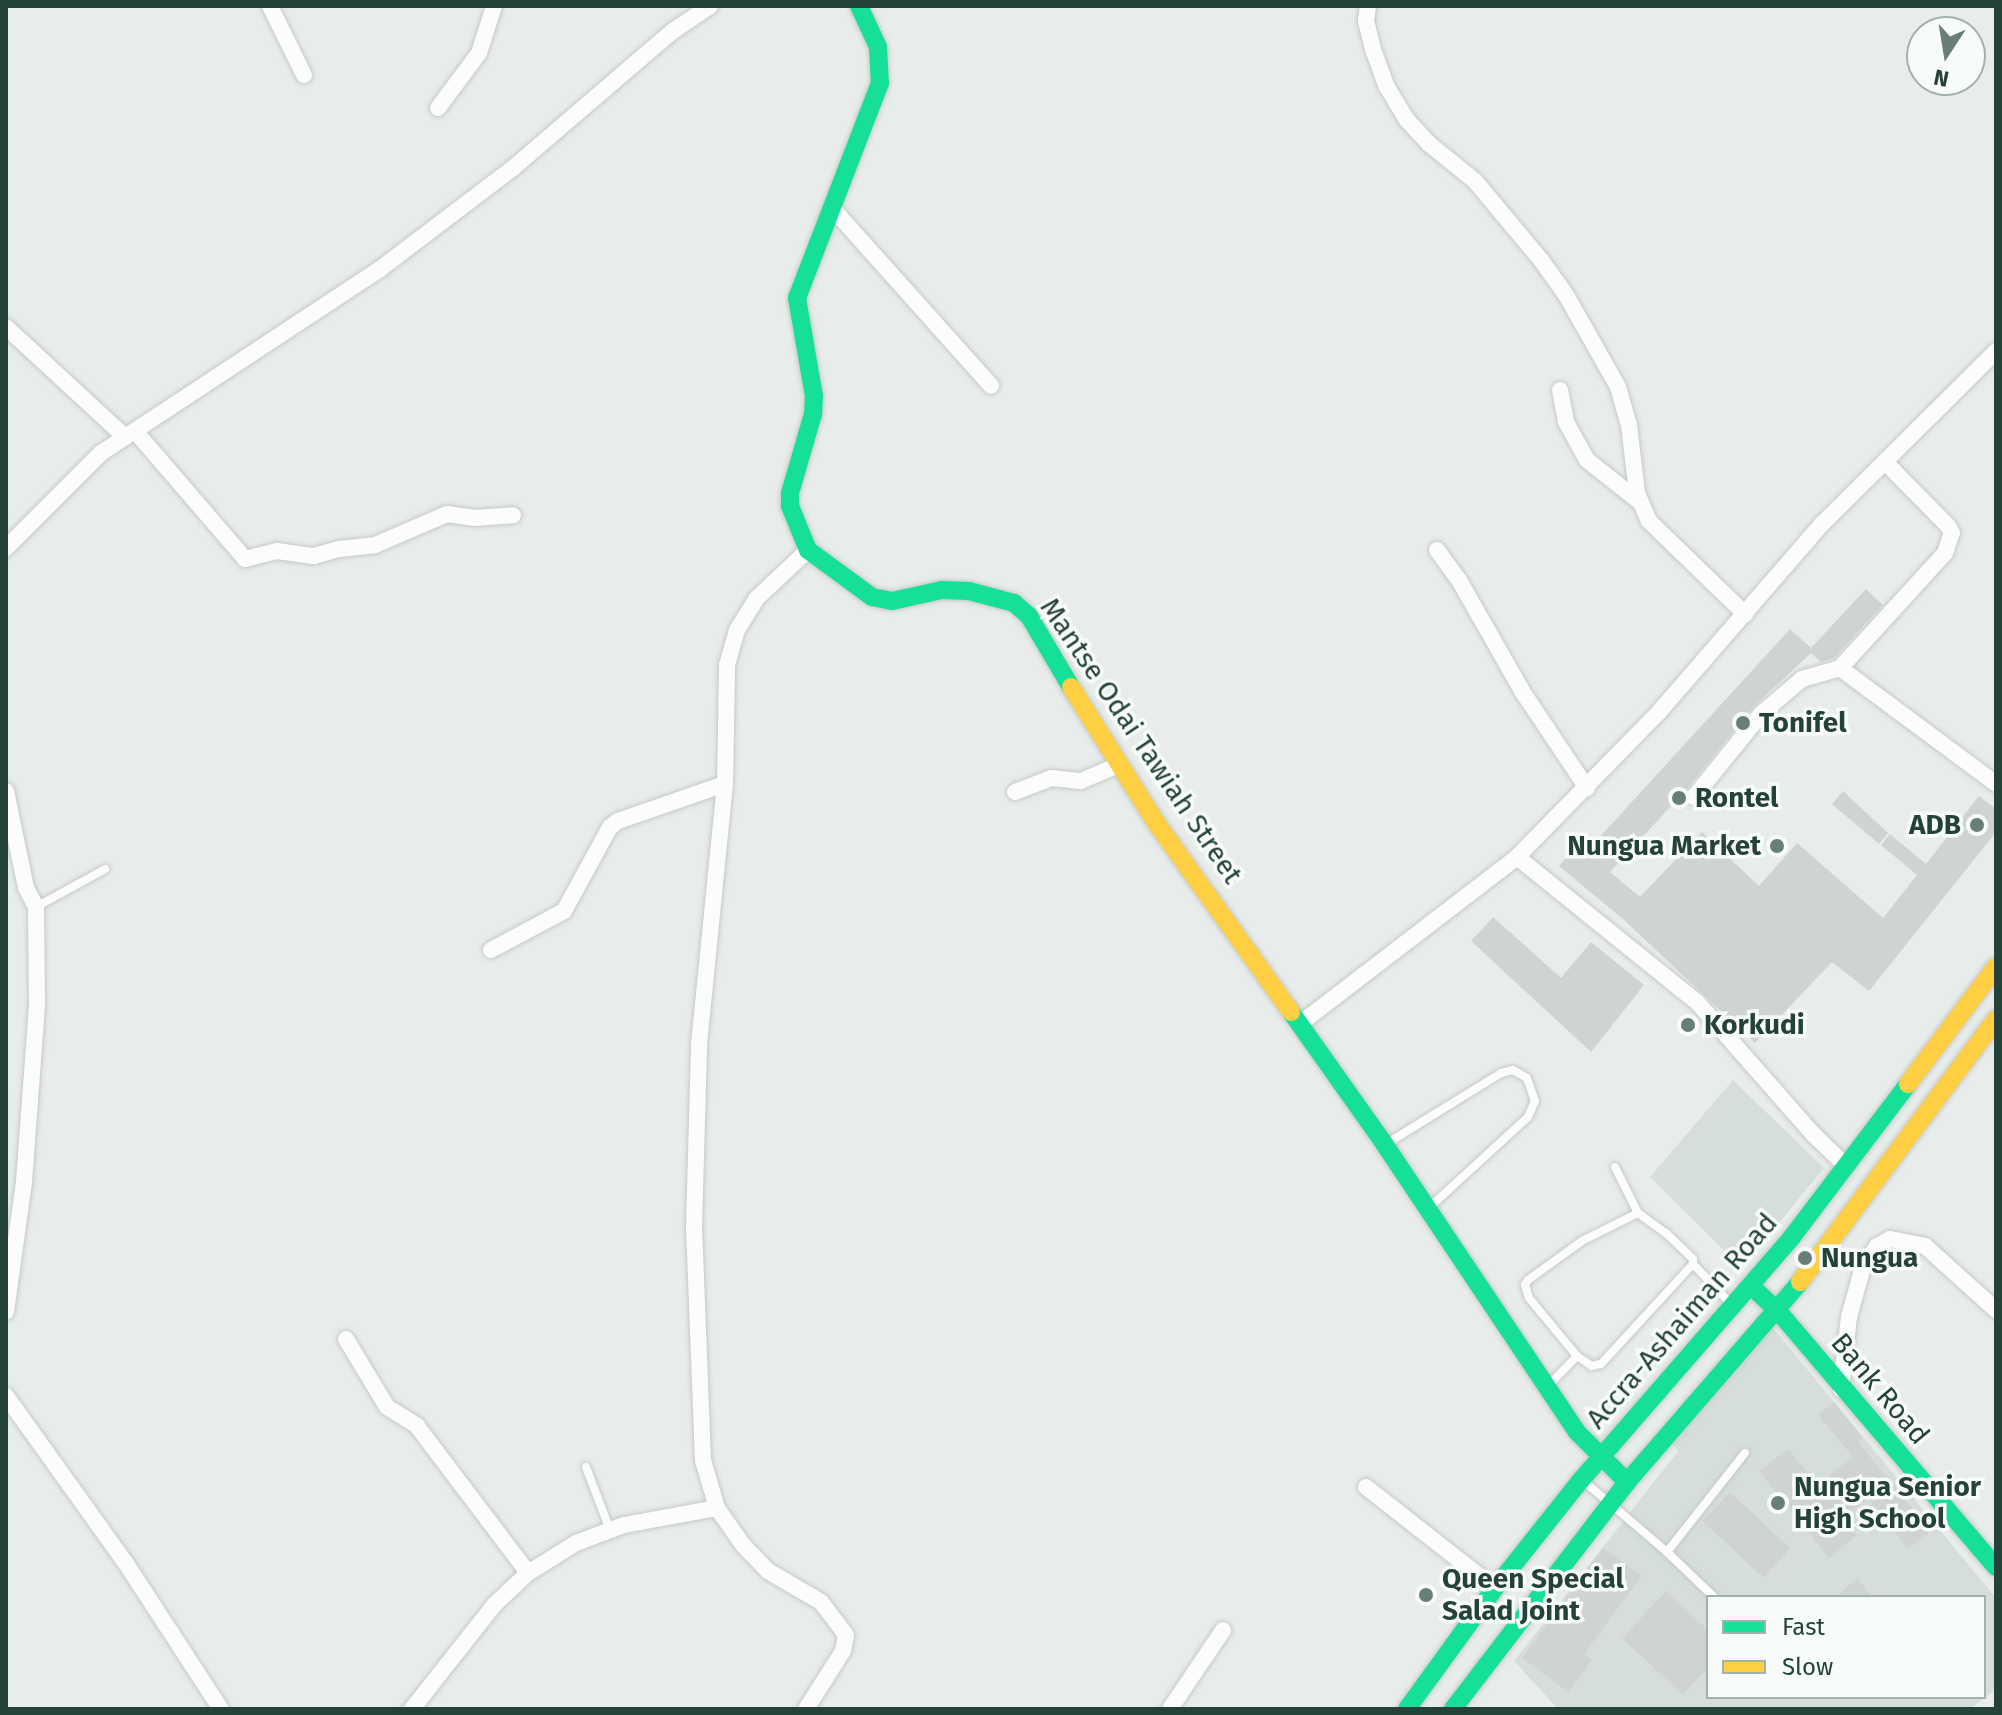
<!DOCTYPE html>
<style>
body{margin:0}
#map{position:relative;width:2002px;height:1715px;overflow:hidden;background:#e8edeb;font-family:"Fira Sans",sans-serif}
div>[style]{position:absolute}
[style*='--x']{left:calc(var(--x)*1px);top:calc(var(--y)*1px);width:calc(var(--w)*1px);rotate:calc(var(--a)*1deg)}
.built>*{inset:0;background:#d6dedb}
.building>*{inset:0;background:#cfd4d2;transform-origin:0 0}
.roads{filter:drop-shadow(0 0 2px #c5cac8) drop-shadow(0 0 2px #c5cac8)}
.lane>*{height:8px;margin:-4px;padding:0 4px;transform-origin:4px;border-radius:4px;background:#fcfcfc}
.street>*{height:16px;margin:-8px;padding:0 8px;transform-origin:8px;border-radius:8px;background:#fcfcfc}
.fast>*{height:18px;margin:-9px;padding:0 9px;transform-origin:9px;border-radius:9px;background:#16e098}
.slow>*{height:18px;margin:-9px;padding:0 9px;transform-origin:9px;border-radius:9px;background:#ffcf43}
.dots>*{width:22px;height:22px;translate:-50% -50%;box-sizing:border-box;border:4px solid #f7fbf9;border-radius:50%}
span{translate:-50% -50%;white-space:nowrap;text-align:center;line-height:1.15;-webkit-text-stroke:7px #f7fbf9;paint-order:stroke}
.poi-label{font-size:28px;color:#24423a;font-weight:700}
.left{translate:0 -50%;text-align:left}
.right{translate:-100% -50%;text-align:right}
.street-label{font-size:28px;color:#24423a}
.frame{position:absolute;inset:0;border:8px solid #24423a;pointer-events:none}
.legend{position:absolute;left:1706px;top:1595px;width:280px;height:104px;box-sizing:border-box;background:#f7fbf9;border:2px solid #a3b1ad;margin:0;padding:10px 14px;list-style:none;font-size:24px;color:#24423a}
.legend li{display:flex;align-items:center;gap:16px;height:40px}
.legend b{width:40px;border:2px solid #a3b1ad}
.north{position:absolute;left:1906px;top:16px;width:80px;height:80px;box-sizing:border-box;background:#f7fbf9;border:2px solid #a3b1ad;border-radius:50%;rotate:192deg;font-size:22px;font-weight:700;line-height:32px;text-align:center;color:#24423a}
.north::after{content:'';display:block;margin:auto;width:28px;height:36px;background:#697e78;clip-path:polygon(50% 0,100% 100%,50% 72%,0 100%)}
</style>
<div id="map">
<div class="built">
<i style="clip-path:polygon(1733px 1080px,1824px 1168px,1742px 1268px,1650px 1177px)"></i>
<i style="clip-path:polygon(evenodd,1773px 1328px,1996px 1598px,1996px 1689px,1970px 1709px,1558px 1709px,1514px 1661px,1678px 1451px,1671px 1443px,1773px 1328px,1708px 1597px,1984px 1597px,1984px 1697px,1708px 1697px,1708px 1597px)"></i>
</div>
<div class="building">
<i style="clip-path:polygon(1866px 589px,1883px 605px,1834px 658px,1821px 662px,1811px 653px,1755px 705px,1685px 791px,1610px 872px,1640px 897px,1702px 832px,1759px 886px,1797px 843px,1883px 918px,1917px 875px,1881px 845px,1890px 834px,1926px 864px,1979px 796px,1996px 809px,1996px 832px,1869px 991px,1832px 962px,1755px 1043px,1624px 920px,1559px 866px,1577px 845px,1586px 852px,1790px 629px,1811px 648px)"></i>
<i style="clip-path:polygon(1843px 791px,1888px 833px,1879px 844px,1832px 804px)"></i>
<i style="clip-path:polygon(1493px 917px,1561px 978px,1591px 942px,1644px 985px,1591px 1052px,1471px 941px)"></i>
<i style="clip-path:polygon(1834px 1402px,1863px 1438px,1858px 1442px,1931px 1531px,1908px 1549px,1868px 1499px,1843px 1518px,1857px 1535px,1829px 1558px,1759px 1471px,1788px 1449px,1817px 1484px,1853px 1457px,1818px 1415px)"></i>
<i style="left:1730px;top:1492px;width:83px;height:40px;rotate:43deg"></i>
<i style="clip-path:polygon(1603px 1548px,1642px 1576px,1584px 1654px,1592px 1660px,1568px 1692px,1522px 1658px)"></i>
<i style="clip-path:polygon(1857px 1578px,1873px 1597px,1836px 1597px)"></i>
<i style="clip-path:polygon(1666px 1591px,1708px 1630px,1708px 1668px,1683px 1695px,1622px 1638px)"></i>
</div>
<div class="roads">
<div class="lane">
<i style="--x:36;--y:907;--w:79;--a:-28.8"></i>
<i style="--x:1386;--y:1144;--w:135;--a:-31.7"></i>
<i style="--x:1501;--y:1073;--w:12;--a:-14"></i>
<i style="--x:1513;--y:1070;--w:16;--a:30"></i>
<i style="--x:1527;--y:1078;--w:24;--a:71"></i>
<i style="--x:1535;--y:1101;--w:17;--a:114"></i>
<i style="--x:1528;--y:1117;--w:132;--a:137.5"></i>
<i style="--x:1615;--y:1167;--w:51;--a:63.4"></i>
<i style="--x:1577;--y:1356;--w:75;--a:-129.6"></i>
<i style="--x:1529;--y:1298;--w:14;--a:-107"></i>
<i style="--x:1525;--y:1285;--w:6;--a:-59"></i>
<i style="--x:1528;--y:1280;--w:67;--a:-35.8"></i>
<i style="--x:1582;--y:1241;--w:63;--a:-26.6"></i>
<i style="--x:1638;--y:1213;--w:34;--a:36"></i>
<i style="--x:1666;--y:1233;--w:37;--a:44"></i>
<i style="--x:1693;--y:1259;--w:5;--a:90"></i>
<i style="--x:1549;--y:1385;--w:40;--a:-46"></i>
<i style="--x:1577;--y:1356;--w:18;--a:34"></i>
<i style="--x:1592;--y:1366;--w:9;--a:-13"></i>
<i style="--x:1601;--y:1364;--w:136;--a:-47.4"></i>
<i style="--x:1693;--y:1264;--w:55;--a:46.5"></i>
<i style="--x:586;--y:1467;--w:67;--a:69.1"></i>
<i style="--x:1586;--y:1483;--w:106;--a:40.4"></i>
<i style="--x:1667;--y:1552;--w:65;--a:43.8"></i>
<i style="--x:1667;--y:1552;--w:126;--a:-51.8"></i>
</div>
<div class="street">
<i style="--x:270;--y:6;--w:77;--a:63.8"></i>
<i style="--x:1368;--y:6;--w:15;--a:98"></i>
<i style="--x:1366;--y:21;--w:32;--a:76"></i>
<i style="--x:1374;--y:52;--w:37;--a:70"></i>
<i style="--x:1387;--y:87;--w:37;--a:59"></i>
<i style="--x:1406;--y:119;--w:33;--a:47"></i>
<i style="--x:1428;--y:143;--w:60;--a:39"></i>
<i style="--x:1475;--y:181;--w:103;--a:50.1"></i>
<i style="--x:1541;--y:260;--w:43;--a:54.5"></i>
<i style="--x:1566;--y:295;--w:106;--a:60.5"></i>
<i style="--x:1618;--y:387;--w:40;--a:74"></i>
<i style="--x:1629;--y:425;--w:68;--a:83.3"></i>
<i style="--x:1637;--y:493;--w:30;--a:67"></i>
<i style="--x:1649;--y:521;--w:134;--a:44.1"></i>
<i style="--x:438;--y:108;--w:69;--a:-53.3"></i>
<i style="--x:479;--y:53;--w:49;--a:-72.3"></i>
<i style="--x:833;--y:209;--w:237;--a:48.2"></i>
<i style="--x:6;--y:327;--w:162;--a:42.7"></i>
<i style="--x:1560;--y:390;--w:33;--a:79"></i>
<i style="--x:1566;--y:422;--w:43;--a:61.1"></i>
<i style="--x:1587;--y:460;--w:68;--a:38.4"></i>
<i style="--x:135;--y:431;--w:169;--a:49.3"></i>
<i style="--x:245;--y:559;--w:33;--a:-14"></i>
<i style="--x:277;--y:551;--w:37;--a:8"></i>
<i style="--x:314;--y:556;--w:26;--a:-16"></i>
<i style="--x:339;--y:549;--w:36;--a:-6"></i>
<i style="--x:375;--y:545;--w:78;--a:-23.3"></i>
<i style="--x:447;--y:514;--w:27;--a:8"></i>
<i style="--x:474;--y:518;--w:39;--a:-4"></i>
<i style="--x:6;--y:548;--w:134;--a:-45"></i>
<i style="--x:101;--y:453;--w:334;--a:-33.4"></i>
<i style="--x:380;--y:269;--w:167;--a:-37.2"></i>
<i style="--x:513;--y:168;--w:211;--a:-40.6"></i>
<i style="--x:673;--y:31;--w:45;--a:-34"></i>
<i style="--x:1437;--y:550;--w:37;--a:54"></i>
<i style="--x:1459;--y:580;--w:128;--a:60.4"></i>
<i style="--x:1522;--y:691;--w:117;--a:56.2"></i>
<i style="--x:1840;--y:668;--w:194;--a:36.6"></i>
<i style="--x:6;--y:791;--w:99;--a:78.3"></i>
<i style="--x:26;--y:888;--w:21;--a:62"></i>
<i style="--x:36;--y:907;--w:98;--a:89.4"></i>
<i style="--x:37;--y:1005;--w:177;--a:94.2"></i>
<i style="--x:24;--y:1182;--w:131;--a:97.9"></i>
<i style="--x:1015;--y:792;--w:39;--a:-21"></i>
<i style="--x:1051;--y:778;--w:30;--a:6"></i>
<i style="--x:1081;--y:781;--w:40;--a:-23.4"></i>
<i style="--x:1694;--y:797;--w:108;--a:-51"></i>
<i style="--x:1762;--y:713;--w:52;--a:-40.4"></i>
<i style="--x:1802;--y:679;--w:40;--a:-16"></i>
<i style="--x:1840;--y:668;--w:156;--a:-47.6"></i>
<i style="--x:1945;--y:553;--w:21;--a:-71"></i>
<i style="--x:1952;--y:533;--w:8;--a:-120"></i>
<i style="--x:1948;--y:526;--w:90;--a:-134.5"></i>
<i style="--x:1517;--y:857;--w:231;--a:38.9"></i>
<i style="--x:1697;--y:1002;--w:176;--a:48.7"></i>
<i style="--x:1813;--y:1134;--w:46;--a:44.1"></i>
<i style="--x:491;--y:950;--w:83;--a:-28.1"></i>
<i style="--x:564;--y:911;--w:96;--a:-61.3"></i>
<i style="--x:610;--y:827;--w:10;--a:-37"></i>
<i style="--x:618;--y:821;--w:113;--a:-19.1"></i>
<i style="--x:1301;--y:1023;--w:272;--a:-37.5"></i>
<i style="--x:1517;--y:857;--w:203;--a:-45.6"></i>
<i style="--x:1659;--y:712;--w:249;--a:-49.1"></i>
<i style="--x:1822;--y:524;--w:245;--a:-44.8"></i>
<i style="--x:346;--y:1339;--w:79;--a:58.9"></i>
<i style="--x:387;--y:1407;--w:36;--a:32"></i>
<i style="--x:417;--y:1426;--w:184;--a:52.9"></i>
<i style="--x:1841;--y:1389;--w:72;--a:-83.7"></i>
<i style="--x:1849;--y:1317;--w:49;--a:-74.5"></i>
<i style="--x:1862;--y:1270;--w:28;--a:-58"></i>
<i style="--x:1877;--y:1246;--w:15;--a:-28"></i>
<i style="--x:1890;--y:1239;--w:36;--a:11"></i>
<i style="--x:1925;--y:1246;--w:96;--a:42"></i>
<i style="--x:6;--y:1396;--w:204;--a:54.4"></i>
<i style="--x:125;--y:1562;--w:176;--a:56.9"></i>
<i style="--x:1366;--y:1487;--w:164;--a:38.1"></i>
<i style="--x:412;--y:1709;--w:132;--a:-51.7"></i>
<i style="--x:494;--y:1605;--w:47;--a:-43.3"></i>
<i style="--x:528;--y:1573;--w:57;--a:-32"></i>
<i style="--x:576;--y:1543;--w:51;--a:-20.6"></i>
<i style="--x:624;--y:1525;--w:95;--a:-10.4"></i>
<i style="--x:806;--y:1709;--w:69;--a:-57.5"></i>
<i style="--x:843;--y:1651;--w:16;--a:-79"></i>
<i style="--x:846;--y:1635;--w:41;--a:-127.1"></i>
<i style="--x:821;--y:1602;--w:61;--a:-149.7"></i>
<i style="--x:768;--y:1571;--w:36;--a:-134"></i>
<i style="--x:743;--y:1545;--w:45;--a:-125.1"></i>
<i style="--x:717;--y:1508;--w:50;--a:-106.3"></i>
<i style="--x:703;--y:1460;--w:233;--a:-92.2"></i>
<i style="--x:694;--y:1227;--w:183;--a:-88.4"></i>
<i style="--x:699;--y:1044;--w:261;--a:-84.3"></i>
<i style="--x:725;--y:784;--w:119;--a:-89"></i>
<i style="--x:727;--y:665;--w:36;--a:-74"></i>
<i style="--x:737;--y:630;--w:36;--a:-58"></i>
<i style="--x:756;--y:599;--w:71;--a:-43.3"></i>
<i style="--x:1170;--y:1709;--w:95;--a:-56.1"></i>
</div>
<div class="fast">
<i style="--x:859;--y:6;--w:45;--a:65.1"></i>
<i style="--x:878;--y:47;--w:36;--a:87"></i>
<i style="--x:880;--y:83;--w:230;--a:111.1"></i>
<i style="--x:797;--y:298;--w:99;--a:80.2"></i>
<i style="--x:814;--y:396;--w:18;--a:93"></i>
<i style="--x:813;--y:414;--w:82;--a:106.2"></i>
<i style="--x:790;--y:493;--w:13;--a:90"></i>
<i style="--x:790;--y:506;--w:48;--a:67.8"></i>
<i style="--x:808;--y:550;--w:79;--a:36.3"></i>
<i style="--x:872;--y:597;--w:20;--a:11"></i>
<i style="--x:892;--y:601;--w:51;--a:-12.4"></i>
<i style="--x:942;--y:590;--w:27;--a:2"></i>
<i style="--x:969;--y:591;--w:47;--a:14.9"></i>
<i style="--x:1014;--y:603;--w:20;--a:41"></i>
<i style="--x:1029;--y:616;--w:82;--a:59.4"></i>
<i style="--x:1291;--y:1012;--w:163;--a:54.7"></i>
<i style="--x:1385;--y:1145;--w:345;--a:56.2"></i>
<i style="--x:1577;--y:1432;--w:71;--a:45"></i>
<i style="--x:1751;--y:1286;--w:37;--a:43"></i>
<i style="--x:1778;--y:1311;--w:336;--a:49.6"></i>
<i style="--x:1407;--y:1709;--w:150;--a:-54"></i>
<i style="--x:1495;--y:1588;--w:138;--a:-51.5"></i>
<i style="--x:1581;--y:1480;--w:322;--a:-49"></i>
<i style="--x:1792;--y:1237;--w:192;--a:-52.8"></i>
<i style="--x:1453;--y:1709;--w:286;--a:-52.5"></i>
<i style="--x:1627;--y:1482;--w:264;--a:-49.1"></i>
</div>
<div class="slow">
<i style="--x:1071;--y:687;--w:162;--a:57.9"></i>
<i style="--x:1157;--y:824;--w:231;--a:54.5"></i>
<i style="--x:1908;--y:1084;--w:146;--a:-53.1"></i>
<i style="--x:1800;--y:1282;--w:328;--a:-53.3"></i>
</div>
</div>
<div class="dots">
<i style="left:1743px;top:723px;background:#697e78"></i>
<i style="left:1679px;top:798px;background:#697e78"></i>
<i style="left:1977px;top:825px;background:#697e78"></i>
<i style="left:1777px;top:846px;background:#697e78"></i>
<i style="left:1688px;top:1025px;background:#697e78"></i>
<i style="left:1805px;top:1258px;background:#697e78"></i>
<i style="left:1778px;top:1503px;background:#697e78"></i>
<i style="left:1426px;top:1595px;background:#697e78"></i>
</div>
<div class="poi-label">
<span class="left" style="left:1759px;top:723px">Tonifel</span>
<span class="left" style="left:1695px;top:798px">Rontel</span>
<span class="right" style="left:1961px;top:825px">ADB</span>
<span class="right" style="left:1761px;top:846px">Nungua Market</span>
<span class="left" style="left:1704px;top:1025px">Korkudi</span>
<span class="left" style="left:1821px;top:1258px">Nungua</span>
<span class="left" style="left:1794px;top:1503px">Nungua Senior<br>High School</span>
<span class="left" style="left:1442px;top:1595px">Queen Special<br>Salad Joint</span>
</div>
<div class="street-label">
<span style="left:1141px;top:741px;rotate:56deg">Mantse Odai Tawiah Street</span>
<span style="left:1682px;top:1321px;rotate:-49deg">Accra-Ashaiman Road</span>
<span style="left:1880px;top:1389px;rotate:50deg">Bank Road</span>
</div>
<div class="frame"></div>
<ul class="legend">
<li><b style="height:10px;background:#16e098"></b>Fast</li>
<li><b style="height:10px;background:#ffcf43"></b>Slow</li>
</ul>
<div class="north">N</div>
</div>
